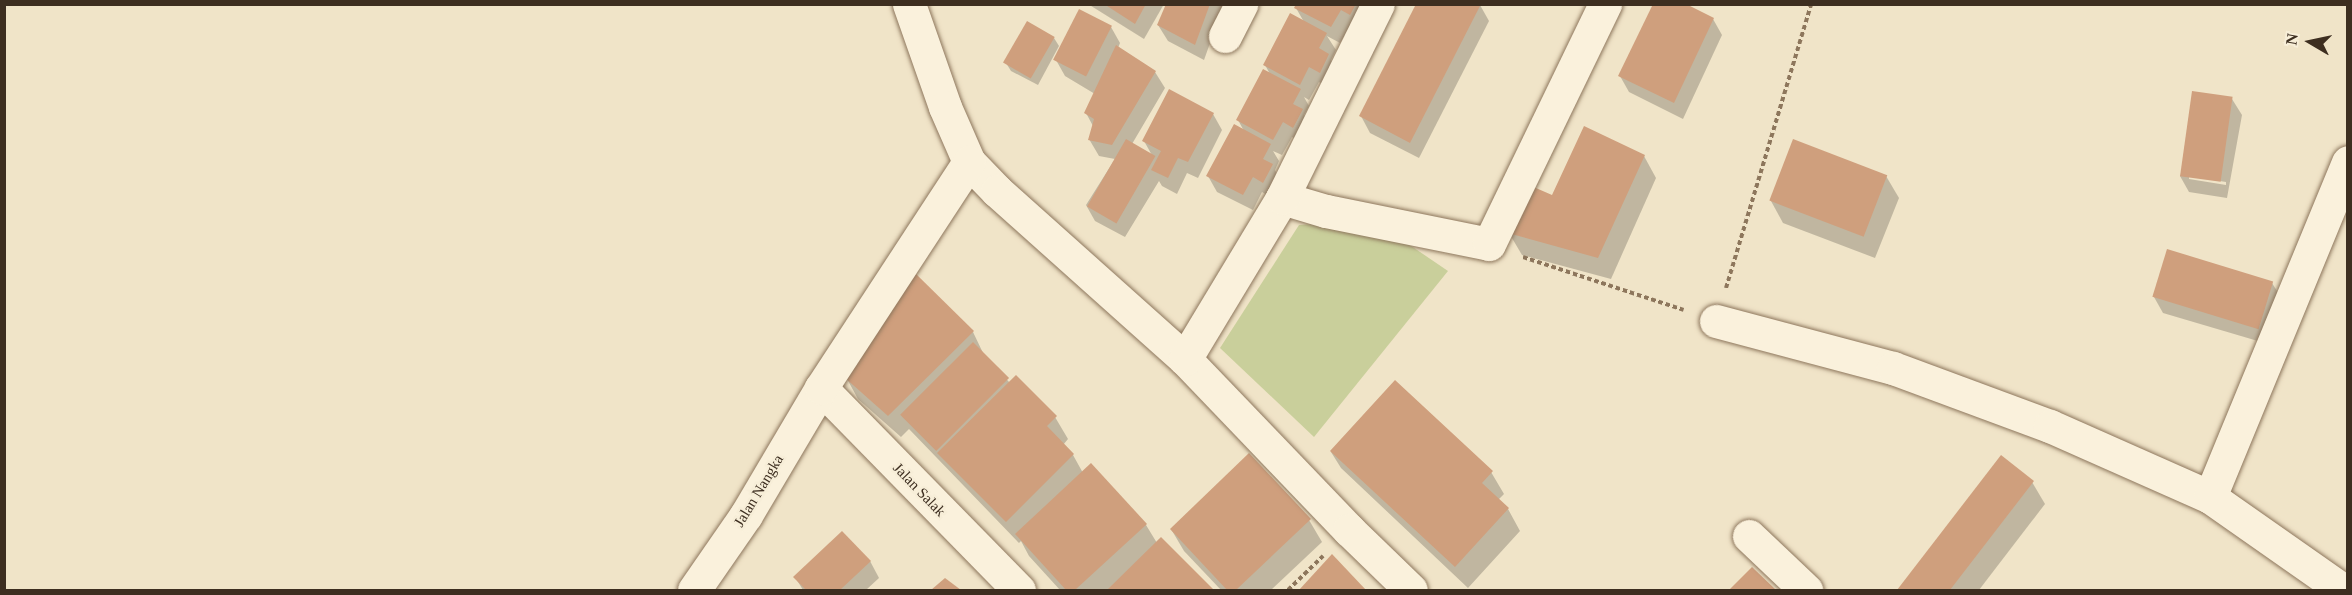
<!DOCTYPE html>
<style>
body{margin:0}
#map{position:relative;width:2352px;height:595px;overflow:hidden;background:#f0e4c8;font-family:Georgia,serif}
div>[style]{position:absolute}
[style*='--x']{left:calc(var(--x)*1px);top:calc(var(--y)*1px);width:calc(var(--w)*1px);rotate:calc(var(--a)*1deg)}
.green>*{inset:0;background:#c9cf9b}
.shadow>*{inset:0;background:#0003}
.building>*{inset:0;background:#cf9f7d;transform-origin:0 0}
.path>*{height:4px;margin-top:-2px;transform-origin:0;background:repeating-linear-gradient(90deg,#8d765c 0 4.5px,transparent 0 7.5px)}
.roads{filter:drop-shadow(0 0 2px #8d765c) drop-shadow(0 0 2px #8d765c)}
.street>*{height:33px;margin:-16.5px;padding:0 16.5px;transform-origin:16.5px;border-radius:16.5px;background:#faf1dc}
span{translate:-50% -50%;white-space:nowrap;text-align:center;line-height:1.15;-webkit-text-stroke:5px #f7eed8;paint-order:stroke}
.street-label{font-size:15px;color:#3d2e20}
.frame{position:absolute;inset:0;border:6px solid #3d2e20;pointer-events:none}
.north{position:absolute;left:2280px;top:12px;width:60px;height:60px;-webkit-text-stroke:4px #f7eed8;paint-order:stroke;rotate:279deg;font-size:16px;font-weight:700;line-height:24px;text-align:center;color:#3d2e20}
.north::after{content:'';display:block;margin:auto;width:21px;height:27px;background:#3d2e20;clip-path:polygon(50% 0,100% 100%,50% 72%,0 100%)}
</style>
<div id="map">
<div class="green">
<i style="clip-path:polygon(1373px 220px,1448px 271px,1314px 437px,1220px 348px,1299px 225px)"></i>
</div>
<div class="shadow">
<i style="clip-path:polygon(1088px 4px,1164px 4px,1144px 39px)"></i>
<i style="clip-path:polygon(1168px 4px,1224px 4px,1204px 60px,1168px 41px,1158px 25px)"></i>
<i style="clip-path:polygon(1298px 4px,1363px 4px,1340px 43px,1327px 36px,1336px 50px,1331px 60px,1337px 71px,1329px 88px,1319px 82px,1309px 100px,1304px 97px,1309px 106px,1304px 115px,1311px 127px,1303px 143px,1292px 137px,1282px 155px,1273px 151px,1279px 161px,1275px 170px,1281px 182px,1272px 198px,1262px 192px,1253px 210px,1217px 192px,1208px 176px,1244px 131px,1238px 120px,1270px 74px,1265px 65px,1304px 22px,1296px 8px)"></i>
<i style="clip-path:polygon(1480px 5px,1489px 21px,1419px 158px,1370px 133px,1361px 116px)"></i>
<i style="clip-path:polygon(1713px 19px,1722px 35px,1683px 119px,1629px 92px,1620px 76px)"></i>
<i style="clip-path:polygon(1111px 27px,1120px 43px,1118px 48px,1155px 72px,1165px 88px,1132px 144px,1153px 157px,1144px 141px,1213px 114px,1222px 130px,1198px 178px,1187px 173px,1177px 194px,1162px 186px,1159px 181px,1125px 237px,1095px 221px,1086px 205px,1115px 159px,1099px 156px,1089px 139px,1093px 126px,1086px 113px,1095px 94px,1065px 76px,1056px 60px)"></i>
<i style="clip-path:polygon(1054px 38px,1059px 46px,1038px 85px,1011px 71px,1006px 63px)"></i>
<i style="clip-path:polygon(evenodd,2232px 99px,2242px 115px,2227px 198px,2189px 192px,2180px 176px,2232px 99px,2189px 176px,2226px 182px,2226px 185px,2189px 179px,2189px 176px)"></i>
<i style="clip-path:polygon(1644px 156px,1656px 178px,1611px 279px,1522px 255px,1509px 233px,1552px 197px)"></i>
<i style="clip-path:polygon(1886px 176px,1899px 198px,1875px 258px,1783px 223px,1771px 201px)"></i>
<i style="clip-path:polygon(915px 275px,973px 332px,984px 355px,1010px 383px,1055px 417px,1068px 439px,1063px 445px,1073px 455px,1083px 473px,1091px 465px,1146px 525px,1157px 543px,1161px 539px,1212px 590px,1060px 590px,1029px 556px,1021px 541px,1019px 543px,909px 429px,901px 437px,858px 399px,846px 377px)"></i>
<i style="clip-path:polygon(2272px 283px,2282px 299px,2268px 344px,2163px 313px,2154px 297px)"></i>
<i style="clip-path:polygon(1331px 452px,1491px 472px,1504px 494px,1498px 500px,1508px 509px,1520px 531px,1468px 588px,1341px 468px)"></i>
<i style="clip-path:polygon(2001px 457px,2032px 482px,2045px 504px,1979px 590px,1899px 590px)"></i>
<i style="clip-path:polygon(1309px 520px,1322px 542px,1271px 590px,1221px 590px,1184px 551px,1171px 529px)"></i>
<i style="clip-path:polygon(1332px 556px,1364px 590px,1301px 590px)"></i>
<i style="clip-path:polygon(870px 561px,879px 578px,866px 590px,803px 590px,795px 577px)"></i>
<i style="clip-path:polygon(1752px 569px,1774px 590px,1731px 590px)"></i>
</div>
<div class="building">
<i style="clip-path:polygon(1104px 4px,1146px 4px,1135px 24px)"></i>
<i style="clip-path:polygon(1166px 4px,1210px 4px,1195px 45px,1157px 25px)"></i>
<i style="clip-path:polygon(1296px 4px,1356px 4px,1350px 15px,1341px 10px,1331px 27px,1294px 8px)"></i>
<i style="clip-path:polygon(1416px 4px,1481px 4px,1410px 143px,1359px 116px)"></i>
<i style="clip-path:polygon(1653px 4px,1686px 4px,1714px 18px,1674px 103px,1618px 76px)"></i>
<i style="left:1079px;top:9px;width:37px;height:57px;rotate:27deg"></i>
<i style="clip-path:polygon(1290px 13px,1327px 33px,1319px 48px,1329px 54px,1320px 73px,1309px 67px,1300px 85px,1263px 65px)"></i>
<i style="left:1027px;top:21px;width:32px;height:48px;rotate:30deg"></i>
<i style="clip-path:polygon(1116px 45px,1156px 71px,1112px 145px,1088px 140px,1094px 119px,1084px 113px)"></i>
<i style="clip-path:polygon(1263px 69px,1301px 89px,1293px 104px,1303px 109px,1293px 128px,1283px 122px,1273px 140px,1236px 120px)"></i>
<i style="clip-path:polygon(1169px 89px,1214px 113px,1188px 162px,1178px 158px,1168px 178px,1151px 170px,1161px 151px,1142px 141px)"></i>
<i style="left:2192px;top:91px;width:41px;height:86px;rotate:8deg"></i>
<i style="clip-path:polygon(1234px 124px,1271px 144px,1263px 159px,1273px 164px,1263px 183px,1253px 177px,1243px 195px,1206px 176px)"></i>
<i style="clip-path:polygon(1584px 126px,1645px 155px,1598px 258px,1508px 233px,1529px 185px,1552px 195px)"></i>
<i style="left:1126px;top:139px;width:34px;height:78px;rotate:30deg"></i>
<i style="left:1793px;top:139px;width:101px;height:66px;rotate:21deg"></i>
<i style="left:2167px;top:249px;width:111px;height:50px;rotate:17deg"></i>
<i style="clip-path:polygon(915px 273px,974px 331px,888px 416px,844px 377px)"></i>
<i style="left:973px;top:342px;width:51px;height:103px;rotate:45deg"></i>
<i style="clip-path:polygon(1016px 375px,1057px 416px,1047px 426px,1074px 454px,1006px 522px,937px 453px)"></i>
<i style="clip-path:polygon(1395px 380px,1493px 471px,1482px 483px,1509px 508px,1455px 567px,1330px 451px)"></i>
<i style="clip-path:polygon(1249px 453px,1311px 519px,1236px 590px,1227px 590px,1170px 529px)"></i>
<i style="clip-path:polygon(2001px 455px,2034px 481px,1950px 590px,1897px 590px)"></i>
<i style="clip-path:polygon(1091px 463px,1147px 524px,1075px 590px,1066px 590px,1015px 534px)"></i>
<i style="clip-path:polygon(842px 531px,871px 561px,840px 590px,806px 590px,793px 577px)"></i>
<i style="clip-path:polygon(1161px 537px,1214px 590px,1107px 590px)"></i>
<i style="clip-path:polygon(1332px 554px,1366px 590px,1299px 590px)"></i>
<i style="clip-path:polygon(1752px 567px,1775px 589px,1729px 590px)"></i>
<i style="clip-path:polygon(945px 578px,961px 590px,931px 590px)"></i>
</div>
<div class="path">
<i style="--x:1523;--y:257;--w:169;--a:18.2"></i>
<i style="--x:1726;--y:288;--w:296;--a:-73.3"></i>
<i style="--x:1288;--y:590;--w:49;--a:-44.2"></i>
</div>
<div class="roads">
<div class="street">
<i style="--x:909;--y:4;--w:109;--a:70.7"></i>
<i style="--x:945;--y:107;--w:60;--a:66.4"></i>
<i style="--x:969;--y:162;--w:40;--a:46"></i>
<i style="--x:997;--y:191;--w:252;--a:41.8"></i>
<i style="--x:1185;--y:359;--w:237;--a:46.2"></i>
<i style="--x:1349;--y:530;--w:86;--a:44.1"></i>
<i style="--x:1225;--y:36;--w:36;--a:-63"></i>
<i style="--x:1282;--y:198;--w:46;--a:16.5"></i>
<i style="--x:1326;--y:211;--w:166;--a:11.4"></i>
<i style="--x:1489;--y:244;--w:267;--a:-64.2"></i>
<i style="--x:1716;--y:321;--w:183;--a:14.9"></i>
<i style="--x:1893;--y:368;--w:167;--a:20.3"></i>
<i style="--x:2050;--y:426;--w:175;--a:23.9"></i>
<i style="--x:2210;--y:497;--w:162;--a:35"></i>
<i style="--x:1185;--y:359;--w:188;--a:-58.9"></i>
<i style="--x:1282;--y:198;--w:216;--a:-63.7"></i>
<i style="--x:821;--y:388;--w:283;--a:45.6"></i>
<i style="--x:2210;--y:497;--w:362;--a:-67.6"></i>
<i style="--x:1749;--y:536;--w:79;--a:43.5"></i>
<i style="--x:694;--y:590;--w:91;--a:-55.3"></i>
<i style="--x:746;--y:515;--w:147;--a:-59.4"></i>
<i style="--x:821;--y:388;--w:270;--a:-56.8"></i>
</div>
</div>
<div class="street-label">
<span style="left:919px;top:490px;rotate:46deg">Jalan Salak</span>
<span style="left:759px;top:491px;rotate:-59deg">Jalan Nangka</span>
</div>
<div class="frame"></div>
<div class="north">N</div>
</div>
